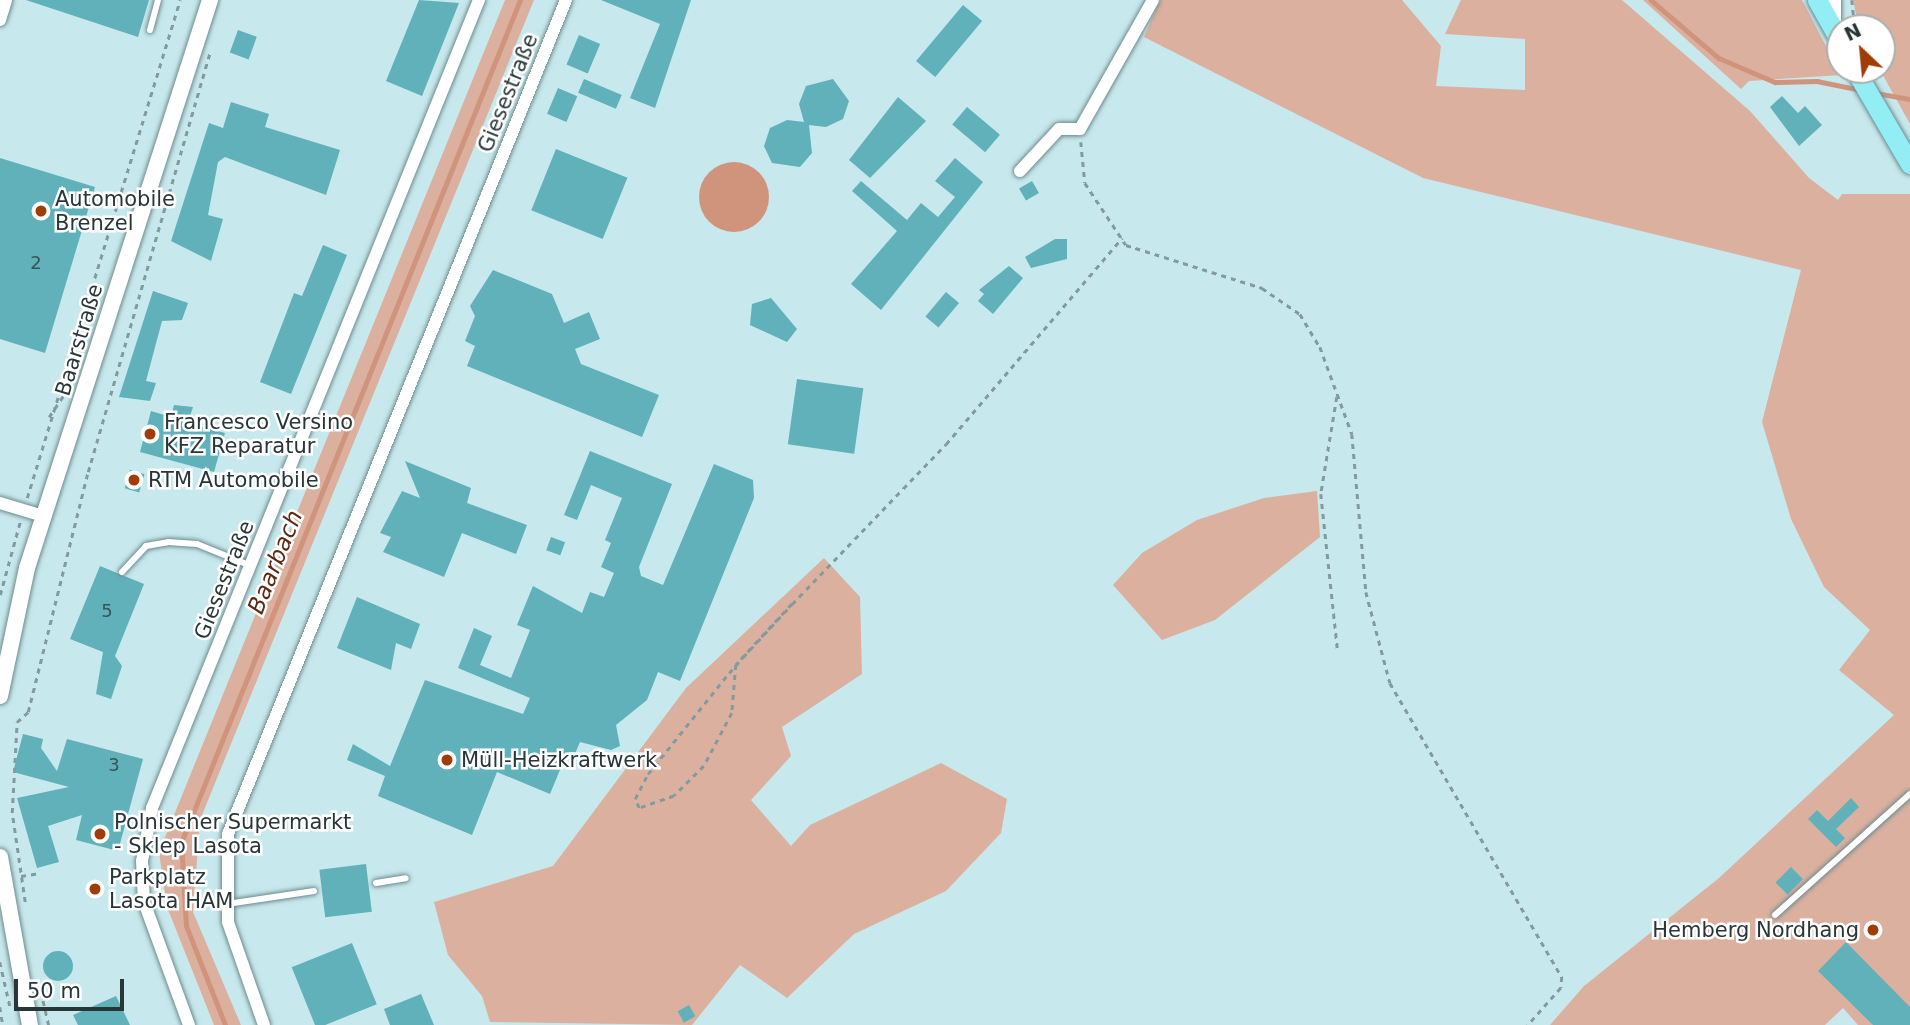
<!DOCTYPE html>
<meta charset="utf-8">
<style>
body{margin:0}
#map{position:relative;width:1910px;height:1025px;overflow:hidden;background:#c7e8ec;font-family:"DejaVu Sans",sans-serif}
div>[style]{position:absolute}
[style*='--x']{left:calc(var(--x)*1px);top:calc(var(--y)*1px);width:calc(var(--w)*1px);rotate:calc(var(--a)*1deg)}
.green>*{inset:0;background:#dcb09f}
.water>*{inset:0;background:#d0947d}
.round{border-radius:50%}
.stream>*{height:4.5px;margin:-2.25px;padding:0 2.25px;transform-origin:2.25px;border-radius:2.25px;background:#d0947d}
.building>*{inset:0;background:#60b1ba;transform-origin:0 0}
.path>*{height:2.5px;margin-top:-1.25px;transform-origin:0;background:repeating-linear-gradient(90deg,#839b9e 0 5px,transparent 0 10px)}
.roads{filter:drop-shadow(0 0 2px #6d8c90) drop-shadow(0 0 2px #6d8c90)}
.lane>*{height:6px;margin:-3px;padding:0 3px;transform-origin:3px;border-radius:3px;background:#fff}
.street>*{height:12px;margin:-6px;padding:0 6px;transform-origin:6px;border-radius:6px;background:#fff}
.secondary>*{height:16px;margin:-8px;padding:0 8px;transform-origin:8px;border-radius:8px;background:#fff}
.primary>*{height:19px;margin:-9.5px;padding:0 9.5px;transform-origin:9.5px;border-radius:9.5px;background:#92edf5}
.dots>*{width:19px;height:19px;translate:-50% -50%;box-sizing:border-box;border:4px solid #fff;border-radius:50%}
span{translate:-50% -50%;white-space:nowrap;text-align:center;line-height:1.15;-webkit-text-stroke:5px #fff;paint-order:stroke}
.number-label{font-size:18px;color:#375558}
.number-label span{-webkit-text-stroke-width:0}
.street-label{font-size:21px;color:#293637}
.poi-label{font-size:21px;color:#293637}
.left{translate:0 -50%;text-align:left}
.right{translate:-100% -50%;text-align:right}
.water-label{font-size:23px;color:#5e270f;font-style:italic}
.north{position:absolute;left:1826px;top:14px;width:70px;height:70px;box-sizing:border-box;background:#fff;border:2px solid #a9afaf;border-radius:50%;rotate:334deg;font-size:19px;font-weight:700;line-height:28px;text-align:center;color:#293637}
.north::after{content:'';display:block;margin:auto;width:24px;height:32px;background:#a03c06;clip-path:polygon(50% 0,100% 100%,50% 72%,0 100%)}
.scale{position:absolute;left:14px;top:979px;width:110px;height:32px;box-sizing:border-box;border:4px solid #293637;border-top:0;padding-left:9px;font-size:21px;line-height:24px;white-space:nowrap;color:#293637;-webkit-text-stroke:5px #fff;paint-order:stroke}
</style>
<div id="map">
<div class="green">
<i style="clip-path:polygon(505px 0,534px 0,200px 820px,193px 912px,241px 1025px,214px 1025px,167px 907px,159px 852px)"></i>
<i style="clip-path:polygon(1160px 0,1402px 0,1441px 46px,1436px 86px,1525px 90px,1525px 39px,1445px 34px,1461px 0,1622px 0,1750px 111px,1809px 178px,1838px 200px,1842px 194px,1910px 194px,1910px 1025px,1858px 1025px,1843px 1008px,1825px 1025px,1550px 1025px,1584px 986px,1719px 878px,1894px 715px,1839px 670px,1870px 630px,1824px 587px,1791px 519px,1762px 422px,1801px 270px,1423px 178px,1144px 37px)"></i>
<i style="clip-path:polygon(1643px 0,1802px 0,1841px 75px,1749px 81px,1741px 89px)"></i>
<i style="clip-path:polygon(1853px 0,1910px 0,1910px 124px,1880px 70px,1882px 28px,1859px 28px)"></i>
<i style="clip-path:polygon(1317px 491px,1320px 537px,1215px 620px,1162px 640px,1113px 585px,1142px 553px,1197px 520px,1264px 498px)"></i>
<i style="clip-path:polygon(824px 558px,860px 597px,862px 674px,782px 727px,791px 756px,751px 800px,791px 846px,810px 825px,941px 763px,1007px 799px,1001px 833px,946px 891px,854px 934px,787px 998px,740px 965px,692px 1025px,490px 1022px,482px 996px,448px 955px,434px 902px,553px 866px,686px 688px)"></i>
</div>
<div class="water">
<i class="round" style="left:699px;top:162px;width:70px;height:70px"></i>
</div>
<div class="stream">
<i style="--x:1651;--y:0;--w:89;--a:40.5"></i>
<i style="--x:1719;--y:58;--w:61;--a:23.2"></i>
<i style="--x:1775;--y:82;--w:42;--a:-1.4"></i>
<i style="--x:1817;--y:81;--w:45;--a:11.6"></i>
<i style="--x:1876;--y:93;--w:35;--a:10"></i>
<i style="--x:225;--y:1025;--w:106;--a:-111.5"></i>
<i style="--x:186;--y:926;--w:83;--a:-93.4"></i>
<i style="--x:181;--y:843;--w:909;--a:-68.09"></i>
</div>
<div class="building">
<i style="clip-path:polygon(26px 0,149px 0,138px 37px)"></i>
<i style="clip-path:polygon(419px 0,459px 3px,422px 96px,386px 81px)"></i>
<i style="clip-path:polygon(601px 0,691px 0,655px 108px,630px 98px,660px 24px)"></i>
<i style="left:963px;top:5px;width:25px;height:73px;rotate:40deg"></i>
<i style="left:238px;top:30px;width:20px;height:24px;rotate:20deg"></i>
<i style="left:579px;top:35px;width:23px;height:32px;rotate:23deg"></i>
<i style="left:584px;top:79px;width:41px;height:15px;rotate:23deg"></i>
<i style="clip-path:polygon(833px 79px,849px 101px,843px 119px,826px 127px,809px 125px,812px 153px,800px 167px,772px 163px,764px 146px,770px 128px,787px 120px,804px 122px,799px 104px,806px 86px)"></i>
<i style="left:558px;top:88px;width:21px;height:28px;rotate:23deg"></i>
<i style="clip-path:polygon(1782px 96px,1798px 113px,1805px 106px,1822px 125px,1799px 146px,1770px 107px)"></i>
<i style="clip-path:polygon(898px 97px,926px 121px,870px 178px,849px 160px)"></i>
<i style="clip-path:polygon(231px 102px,269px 114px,265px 127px,340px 150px,326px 195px,225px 157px,218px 162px,208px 215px,223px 219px,211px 261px,171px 241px,209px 123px,223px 128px)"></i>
<i style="left:967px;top:107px;width:43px;height:23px;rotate:40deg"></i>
<i style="left:556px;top:149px;width:77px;height:66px;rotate:22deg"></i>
<i style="clip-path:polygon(0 158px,95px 187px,45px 353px,0 339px)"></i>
<i style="clip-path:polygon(955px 158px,983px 182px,881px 310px,851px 284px,897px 231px,852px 191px,861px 181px,907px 220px,921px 203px,938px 217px,955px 197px,935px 181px)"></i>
<i style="left:1032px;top:181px;width:14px;height:15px;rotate:60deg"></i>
<i style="clip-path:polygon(1055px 239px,1067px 239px,1067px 259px,1031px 268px,1025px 257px)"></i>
<i style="clip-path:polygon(323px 245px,347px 255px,291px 394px,260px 382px,294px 293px,302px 296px)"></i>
<i style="clip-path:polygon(1009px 266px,1023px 278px,993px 314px,978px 301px,984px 294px,979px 290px)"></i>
<i style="clip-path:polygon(493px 270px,552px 294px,564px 323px,589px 312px,600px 339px,575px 349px,581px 364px,659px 395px,642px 437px,467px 366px,475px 346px,465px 341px,475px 316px,470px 306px)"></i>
<i style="clip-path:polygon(153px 291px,188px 303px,182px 320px,162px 321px,146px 381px,156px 383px,150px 401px,119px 397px)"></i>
<i style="left:946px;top:292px;width:17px;height:32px;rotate:40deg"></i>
<i style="clip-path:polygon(771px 298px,797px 329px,787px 342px,750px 325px,752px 304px)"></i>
<i style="left:797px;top:379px;width:67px;height:66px;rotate:8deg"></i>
<i style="clip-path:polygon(174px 405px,193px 407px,188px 423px,225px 433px,214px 472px,140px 452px,151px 411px,171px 417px)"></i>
<i style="clip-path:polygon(590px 451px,672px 484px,639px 567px,641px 576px,663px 585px,714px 464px,753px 480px,754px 498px,680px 681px,658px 672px,647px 700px,616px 725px,620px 746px,611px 750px,580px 742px,574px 756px,567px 753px,550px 794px,497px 772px,472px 835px,378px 796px,385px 776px,347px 760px,353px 744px,390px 766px,425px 680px,523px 714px,530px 698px,458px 668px,474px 628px,492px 636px,480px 665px,511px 678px,530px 630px,517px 625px,533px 586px,582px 613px,590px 592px,604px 597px,614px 573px,601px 567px,611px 543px,605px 540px,622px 498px,591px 485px,577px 520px,564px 515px)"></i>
<i style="clip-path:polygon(405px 461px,471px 488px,467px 503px,527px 525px,516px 554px,462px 533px,444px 577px,383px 552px,391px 537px,380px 533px,402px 491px,420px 498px)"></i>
<i style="left:130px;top:470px;width:15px;height:19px;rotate:16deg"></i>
<i style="left:551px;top:537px;width:15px;height:14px;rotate:20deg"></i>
<i style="clip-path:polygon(100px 566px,144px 584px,115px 656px,122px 666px,111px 699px,96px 694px,103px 652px,70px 639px)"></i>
<i style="clip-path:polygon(357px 597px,420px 624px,411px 649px,396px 643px,391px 670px,337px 648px)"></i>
<i style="clip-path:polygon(23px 734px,43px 739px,41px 748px,57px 771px,67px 739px,143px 759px,118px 851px,76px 840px,82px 815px,48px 826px,59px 862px,37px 868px,17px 798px,69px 787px,13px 772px)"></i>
<i style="clip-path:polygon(1851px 798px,1859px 807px,1836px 829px,1845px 838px,1836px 847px,1808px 819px,1817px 810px,1828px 821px)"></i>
<i style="left:366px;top:864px;width:48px;height:47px;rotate:83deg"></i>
<i style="left:1791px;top:867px;width:17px;height:22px;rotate:45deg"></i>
<i style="clip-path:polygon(1846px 942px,1910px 1007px,1910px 1025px,1873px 1025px,1818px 971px)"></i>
<i style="left:352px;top:943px;width:66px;height:65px;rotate:68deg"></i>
<i class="round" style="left:43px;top:951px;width:30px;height:30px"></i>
<i style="clip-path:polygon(421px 994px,434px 1025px,390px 1025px,384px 1009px)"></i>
<i style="clip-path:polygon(116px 996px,130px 1025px,78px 1025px,73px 1015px)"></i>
<i style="left:689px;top:1005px;width:13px;height:13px;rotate:61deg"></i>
</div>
<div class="path">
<i style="--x:1852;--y:0;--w:28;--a:84"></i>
<i style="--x:1081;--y:142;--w:41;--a:84.4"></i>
<i style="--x:1085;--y:183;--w:74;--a:56.5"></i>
<i style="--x:1126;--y:245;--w:143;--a:17.5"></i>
<i style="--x:1262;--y:288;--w:46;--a:34.4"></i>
<i style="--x:1300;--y:314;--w:39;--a:59"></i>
<i style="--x:1320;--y:347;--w:93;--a:69.8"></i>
<i style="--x:1352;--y:434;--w:159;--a:84.9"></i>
<i style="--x:1366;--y:592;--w:94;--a:75.2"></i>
<i style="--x:1390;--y:683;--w:341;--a:59.7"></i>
<i style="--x:1562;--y:977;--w:11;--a:95"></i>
<i style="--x:1561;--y:988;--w:50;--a:131.7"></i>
<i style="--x:1337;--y:397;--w:98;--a:99.4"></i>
<i style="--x:1321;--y:494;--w:159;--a:83.9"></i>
<i style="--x:49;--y:417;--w:30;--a:-56"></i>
<i style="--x:27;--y:498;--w:521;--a:-72.92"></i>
<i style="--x:0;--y:595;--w:76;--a:-74.7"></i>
<i style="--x:792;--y:604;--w:83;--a:132.6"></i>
<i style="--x:736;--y:665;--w:48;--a:94.8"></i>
<i style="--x:732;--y:713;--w:60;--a:117.8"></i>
<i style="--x:704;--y:766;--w:42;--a:135"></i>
<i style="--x:674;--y:796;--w:37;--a:161"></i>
<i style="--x:639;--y:808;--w:10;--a:-114"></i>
<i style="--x:635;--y:799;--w:28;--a:-63"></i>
<i style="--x:648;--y:774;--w:129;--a:-51.3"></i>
<i style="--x:729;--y:673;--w:21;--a:-49"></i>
<i style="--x:743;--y:657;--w:72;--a:-47.2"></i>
<i style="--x:792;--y:604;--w:222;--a:-46.1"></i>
<i style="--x:946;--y:444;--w:271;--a:-49.5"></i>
<i style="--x:21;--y:876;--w:18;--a:-9"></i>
<i style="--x:25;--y:902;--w:90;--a:-98.3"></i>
<i style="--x:12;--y:813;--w:91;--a:-86.9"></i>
<i style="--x:17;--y:722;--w:15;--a:-42"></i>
<i style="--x:28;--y:712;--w:247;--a:-76"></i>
<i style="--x:88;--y:472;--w:438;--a:-73.8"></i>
<i style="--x:0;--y:962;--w:45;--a:77.2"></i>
<i style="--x:41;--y:991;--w:35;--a:77"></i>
<i style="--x:0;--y:1007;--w:18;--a:81"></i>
</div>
<div class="roads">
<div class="lane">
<i style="--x:150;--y:30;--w:31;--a:-75"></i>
<i style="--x:122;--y:572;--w:35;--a:-47"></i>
<i style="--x:146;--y:546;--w:22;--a:-10"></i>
<i style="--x:168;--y:542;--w:29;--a:4"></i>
<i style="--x:197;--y:544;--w:56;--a:22"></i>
<i style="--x:376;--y:883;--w:30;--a:-9"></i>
<i style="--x:227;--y:904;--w:88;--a:-8.5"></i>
<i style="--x:1775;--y:915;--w:181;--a:-41.9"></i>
</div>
<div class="street">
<i style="--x:0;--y:20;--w:21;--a:-73"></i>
<i style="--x:1020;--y:171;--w:57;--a:-47.1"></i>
<i style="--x:1059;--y:129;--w:21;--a:0"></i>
<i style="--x:1080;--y:129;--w:148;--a:-60.5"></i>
<i style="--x:0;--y:503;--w:45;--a:16.8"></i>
<i style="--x:189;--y:1025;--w:131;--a:-110.1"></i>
<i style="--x:144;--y:902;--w:41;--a:-92.8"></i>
<i style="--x:142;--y:861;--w:54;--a:-79.3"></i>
<i style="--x:152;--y:808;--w:872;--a:-67.97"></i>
<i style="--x:264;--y:1025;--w:109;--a:-109.3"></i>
<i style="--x:228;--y:922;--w:88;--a:-90"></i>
<i style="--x:228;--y:834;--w:900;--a:-67.94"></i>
</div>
<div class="secondary">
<i style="--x:1833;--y:0;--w:29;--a:90"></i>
<i style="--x:0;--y:696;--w:131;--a:-78.1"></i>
<i style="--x:27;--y:568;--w:597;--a:-72.14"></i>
<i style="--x:0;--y:857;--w:171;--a:79.9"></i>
</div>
<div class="primary">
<i style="--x:1817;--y:0;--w:47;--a:60.7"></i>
<i style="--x:1855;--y:70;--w:109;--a:59.7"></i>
</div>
</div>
<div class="dots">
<i style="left:41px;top:211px;background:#a03c06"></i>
<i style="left:150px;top:434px;background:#a03c06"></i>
<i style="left:134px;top:480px;background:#a03c06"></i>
<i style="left:447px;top:760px;background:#a03c06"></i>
<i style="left:100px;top:834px;background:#a03c06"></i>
<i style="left:95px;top:889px;background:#a03c06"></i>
<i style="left:1873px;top:930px;background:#a03c06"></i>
</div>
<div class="number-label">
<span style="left:36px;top:263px">2</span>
<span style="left:107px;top:611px">5</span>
<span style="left:114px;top:765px">3</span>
</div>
<div class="street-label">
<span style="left:508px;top:93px;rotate:-68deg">Giesestraße</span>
<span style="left:79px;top:340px;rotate:-73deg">Baarstraße</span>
<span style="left:224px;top:580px;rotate:-68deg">Giesestraße</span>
</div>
<div class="poi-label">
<span class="left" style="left:55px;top:211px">Automobile<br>Brenzel</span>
<span class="left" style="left:164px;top:434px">Francesco Versino<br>KFZ Reparatur</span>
<span class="left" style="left:148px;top:480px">RTM Automobile</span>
<span class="left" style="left:461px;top:760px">Müll-Heizkraftwerk</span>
<span class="left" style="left:114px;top:834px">Polnischer Supermarkt<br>- Sklep Lasota</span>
<span class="left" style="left:109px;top:889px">Parkplatz<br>Lasota HAM</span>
<span class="right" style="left:1859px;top:930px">Hemberg Nordhang</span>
</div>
<div class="water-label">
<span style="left:275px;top:562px;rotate:-68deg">Baarbach</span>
</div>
<div class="north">N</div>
<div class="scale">50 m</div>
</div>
